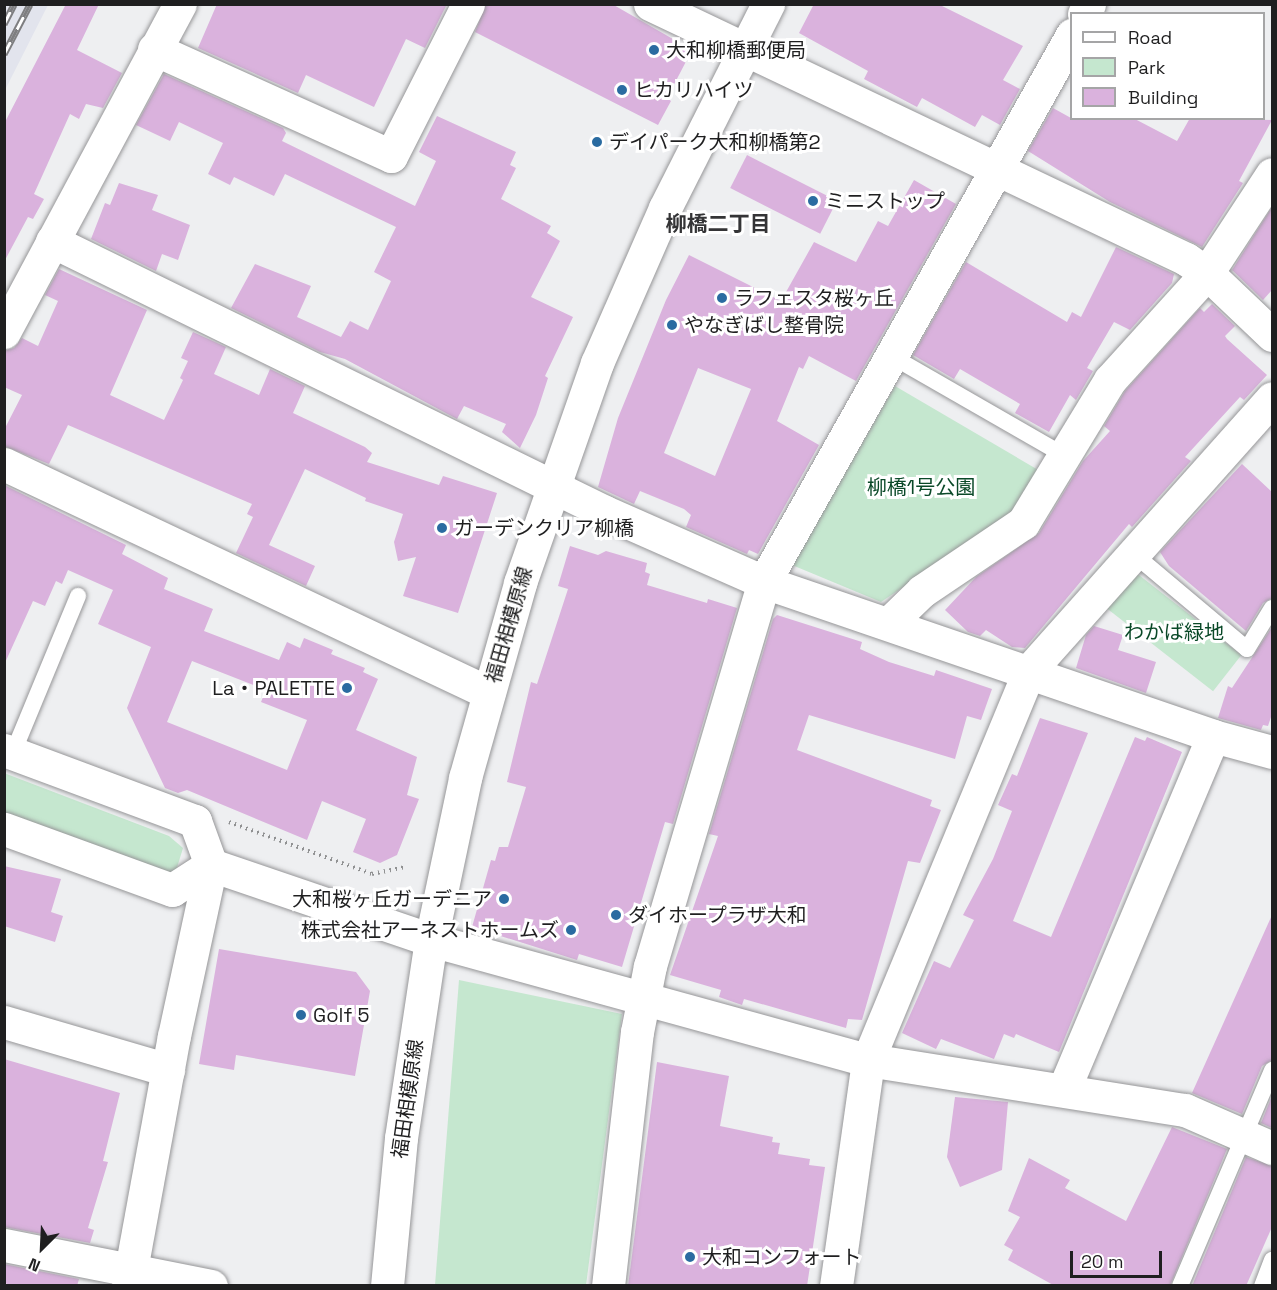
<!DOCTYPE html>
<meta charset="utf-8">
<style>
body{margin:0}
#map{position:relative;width:1277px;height:1290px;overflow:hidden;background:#eeeff1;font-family:"Space Grotesk","Noto Sans JP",sans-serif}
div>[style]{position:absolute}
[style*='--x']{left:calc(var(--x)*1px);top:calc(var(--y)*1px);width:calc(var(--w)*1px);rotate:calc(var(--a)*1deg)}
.built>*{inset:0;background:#e2e4ed}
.green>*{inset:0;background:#c5e7cf;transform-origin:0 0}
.building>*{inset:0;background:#dab2dd;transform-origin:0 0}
.path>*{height:4px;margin-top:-2px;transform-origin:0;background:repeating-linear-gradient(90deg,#909192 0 1.5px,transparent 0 6px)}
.roads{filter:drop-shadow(0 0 2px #969698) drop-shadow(0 0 2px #969698)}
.lane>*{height:16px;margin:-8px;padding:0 8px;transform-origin:8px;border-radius:8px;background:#fff}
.street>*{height:33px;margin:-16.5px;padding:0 16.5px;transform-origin:16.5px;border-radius:16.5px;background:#fff}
.secondary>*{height:33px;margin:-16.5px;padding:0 16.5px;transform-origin:16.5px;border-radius:16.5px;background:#fff}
.rail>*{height:7px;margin-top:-3.5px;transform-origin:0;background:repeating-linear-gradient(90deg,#fff 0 14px,#7e7e80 0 28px);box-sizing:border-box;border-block:2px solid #7e7e80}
.dots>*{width:16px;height:16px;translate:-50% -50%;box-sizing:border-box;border:3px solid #fff;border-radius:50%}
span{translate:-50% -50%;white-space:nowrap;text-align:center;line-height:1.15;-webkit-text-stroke:6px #fff;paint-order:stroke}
.poi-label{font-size:20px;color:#1f1f20}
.left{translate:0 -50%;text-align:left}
.right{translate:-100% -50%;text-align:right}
.park-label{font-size:20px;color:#0a4928}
.street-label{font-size:20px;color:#1f1f20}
.neighbourhood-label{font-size:21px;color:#343436;font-weight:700}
.frame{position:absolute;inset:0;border:6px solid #1f1f20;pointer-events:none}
.legend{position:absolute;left:1070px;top:12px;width:195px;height:108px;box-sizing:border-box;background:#fff;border:2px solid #a5a5a6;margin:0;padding:8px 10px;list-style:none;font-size:18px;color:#1f1f20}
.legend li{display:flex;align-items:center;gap:12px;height:30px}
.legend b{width:30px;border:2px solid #a5a5a6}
.north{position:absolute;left:12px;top:1218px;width:60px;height:60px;-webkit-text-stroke:4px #fff;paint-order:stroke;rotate:204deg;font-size:16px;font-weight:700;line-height:24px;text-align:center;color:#1f1f20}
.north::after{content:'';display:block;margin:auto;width:21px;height:27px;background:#1f1f20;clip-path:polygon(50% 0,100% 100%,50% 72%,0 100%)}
.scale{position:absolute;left:1070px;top:1251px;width:92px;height:27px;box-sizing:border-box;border:3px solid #1f1f20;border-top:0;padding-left:8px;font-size:18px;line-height:21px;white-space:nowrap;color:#1f1f20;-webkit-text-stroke:4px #fff;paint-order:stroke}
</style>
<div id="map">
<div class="built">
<i style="clip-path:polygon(5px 4px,48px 5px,5px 90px,4px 5px)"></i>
</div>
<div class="green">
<i style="clip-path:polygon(895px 386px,1040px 471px,1011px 515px,881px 602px,792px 565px)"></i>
<i style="left:1135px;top:572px;width:135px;height:46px;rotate:38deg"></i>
<i style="clip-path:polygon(4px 773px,169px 836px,183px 848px,176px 871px,158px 875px,5px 817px)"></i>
<i style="clip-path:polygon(459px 980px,622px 1014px,586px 1285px,435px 1285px)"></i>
</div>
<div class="building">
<i style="clip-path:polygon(66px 4px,99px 4px,77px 50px,122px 73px,103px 108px,86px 104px,79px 119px,70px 114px,34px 194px,44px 199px,33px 219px,28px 217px,4px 262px,4px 124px)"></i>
<i style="clip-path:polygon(217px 4px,447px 4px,425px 48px,406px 39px,374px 107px,306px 75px,298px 93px,198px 48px)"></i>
<i style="clip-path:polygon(486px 4px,612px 4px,692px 50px,667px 98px,671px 101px,658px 125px,475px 32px)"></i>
<i style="clip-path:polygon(814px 4px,938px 4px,1023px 46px,1003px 80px,1020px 89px,1000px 125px,982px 115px,975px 127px,922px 98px,917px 107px,864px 79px,868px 71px,799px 33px)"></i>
<i style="clip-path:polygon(164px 74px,283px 128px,286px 133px,282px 141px,415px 206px,436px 161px,419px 152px,437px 116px,516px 152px,510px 165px,516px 168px,501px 199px,551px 226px,547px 233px,560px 241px,531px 297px,573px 317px,545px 376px,548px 378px,536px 415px,520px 448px,502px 432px,506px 424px,464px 406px,457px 419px,345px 359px,320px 352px,231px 308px,255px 264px,311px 286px,297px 317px,341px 337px,350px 321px,368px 330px,391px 281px,374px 272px,396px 227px,285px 174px,274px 196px,234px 177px,230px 185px,208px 174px,223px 143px,179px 122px,170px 141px,136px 125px)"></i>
<i style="clip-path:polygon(1053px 108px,1071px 118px,1133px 118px,1177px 141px,1190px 118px,1272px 120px,1239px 181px,1243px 183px,1202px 247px,1110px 202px,1028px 151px)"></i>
<i style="left:747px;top:155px;width:101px;height:37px;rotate:27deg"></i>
<i style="clip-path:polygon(evenodd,914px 180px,956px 204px,856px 381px,809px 356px,803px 369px,799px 367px,777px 421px,819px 445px,758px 554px,749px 550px,747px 554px,686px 527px,691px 515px,684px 509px,640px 491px,634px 504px,598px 487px,618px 418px,666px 300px,689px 255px,781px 301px,814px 242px,856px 262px,878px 221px,888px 226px,914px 180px,698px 368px,751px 389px,715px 476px,664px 453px,698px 368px)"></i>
<i style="clip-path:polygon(119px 183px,158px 195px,152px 210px,190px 225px,178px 260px,162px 254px,156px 271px,91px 239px,105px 203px,110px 205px)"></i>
<i style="clip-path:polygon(1272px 207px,1272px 290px,1263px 300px,1232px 270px)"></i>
<i style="clip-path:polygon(1116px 247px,1174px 274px,1172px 283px,1130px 330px,1114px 322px,1087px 368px,1093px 371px,1076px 400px,1070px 395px,1049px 432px,1015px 413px,1020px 404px,960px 369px,954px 379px,913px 355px,966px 262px,1067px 322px,1072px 312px,1081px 317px)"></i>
<i style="clip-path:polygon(59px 269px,147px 310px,110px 395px,164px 420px,183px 380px,180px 378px,188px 361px,181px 358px,193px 332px,226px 347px,214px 374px,259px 395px,270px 369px,305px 386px,293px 413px,365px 447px,372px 453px,367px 462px,439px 485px,443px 476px,497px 493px,458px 613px,403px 596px,416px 557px,398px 561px,394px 542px,403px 514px,365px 501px,366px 498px,305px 469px,269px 545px,315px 566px,306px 586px,236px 553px,253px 517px,247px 514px,252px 504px,68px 425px,49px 464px,4px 446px,4px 430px,22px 395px,4px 387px,4px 351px,14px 348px,22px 338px,38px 346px,58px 301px,45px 295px)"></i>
<i style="clip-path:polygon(1212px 304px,1235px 326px,1225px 336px,1227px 339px,1267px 375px,1244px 400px,1240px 397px,1185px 457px,1191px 461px,1132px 527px,1129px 524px,1025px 648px,1012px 647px,986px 630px,980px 636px,968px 632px,945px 610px,976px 577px,1039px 533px,1083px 461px,1110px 431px,1104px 426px,1125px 391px,1200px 308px,1204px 312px)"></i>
<i style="clip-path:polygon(1242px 464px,1272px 492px,1272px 598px,1263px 603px,1246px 631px,1169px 566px,1160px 552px)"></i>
<i style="clip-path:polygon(evenodd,4px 485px,126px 545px,122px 554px,168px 578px,164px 589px,213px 609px,204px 631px,279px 660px,287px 642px,300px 648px,304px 638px,333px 650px,331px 654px,365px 668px,363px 672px,378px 679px,356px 730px,417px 757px,407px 795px,419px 799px,397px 855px,380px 863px,353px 852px,366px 819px,322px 801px,307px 840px,187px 790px,178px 793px,165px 788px,127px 708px,151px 647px,98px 624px,113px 590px,68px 570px,62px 584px,56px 581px,45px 606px,33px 601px,4px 665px,4px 485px,192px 661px,266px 690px,261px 702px,307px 720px,287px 770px,167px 722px,192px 661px)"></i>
<i style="clip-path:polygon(570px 546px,598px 555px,606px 551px,647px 563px,645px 572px,650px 574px,647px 585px,707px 603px,708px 599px,737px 608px,673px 824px,665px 822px,622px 967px,579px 954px,577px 960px,472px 927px,491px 860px,495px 861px,499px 847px,508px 847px,526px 787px,507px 782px,531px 682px,537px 684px,568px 589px,558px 586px)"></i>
<i style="clip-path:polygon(777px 615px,862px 642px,860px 649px,889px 662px,934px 676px,936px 670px,992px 689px,981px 720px,967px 716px,955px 759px,809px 715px,797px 750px,932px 800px,930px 806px,941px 810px,920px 863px,908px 861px,862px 1020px,848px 1019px,846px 1028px,744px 999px,742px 1005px,719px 997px,721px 990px,670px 975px,718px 836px,709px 834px,773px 619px)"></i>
<i style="clip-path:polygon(1094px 626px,1123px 635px,1118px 650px,1156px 662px,1146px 693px,1076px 668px,1086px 635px)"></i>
<i style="clip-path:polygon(1272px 627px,1272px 714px,1268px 726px,1263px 725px,1261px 730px,1218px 718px,1228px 686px,1232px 688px)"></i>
<i style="clip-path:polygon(1040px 718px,1088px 733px,1013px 921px,1051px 937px,1135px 737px,1145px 741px,1147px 737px,1182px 752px,1059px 1052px,1016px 1034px,1014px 1038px,1004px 1034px,994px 1059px,941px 1039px,936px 1049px,902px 1033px,934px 961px,950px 968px,974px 920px,963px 915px,993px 859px,1012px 811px,998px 805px,1012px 774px,1017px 776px)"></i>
<i style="clip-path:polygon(4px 866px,61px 879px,51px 912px,63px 916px,55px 942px,4px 926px)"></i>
<i style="clip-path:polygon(1272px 915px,1272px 1060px,1262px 1066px,1242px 1114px,1192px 1093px)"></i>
<i style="clip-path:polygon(219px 949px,356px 972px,370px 991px,355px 1076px,236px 1055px,234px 1070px,199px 1064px)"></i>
<i style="clip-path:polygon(4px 1059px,120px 1093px,103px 1161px,108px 1162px,88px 1228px,94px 1230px,90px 1243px,4px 1227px)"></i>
<i style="clip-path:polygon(657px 1062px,729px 1076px,720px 1126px,773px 1137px,772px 1142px,780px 1143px,778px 1154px,810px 1159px,809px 1165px,825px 1167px,807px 1286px,628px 1286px)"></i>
<i style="clip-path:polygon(1272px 1096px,1272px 1128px,1261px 1123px)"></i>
<i style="clip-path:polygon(955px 1097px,1008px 1102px,1002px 1170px,960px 1187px,947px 1157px)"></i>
<i style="clip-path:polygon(1172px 1127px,1227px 1149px,1170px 1286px,1055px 1286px,1008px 1260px,1013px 1250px,1004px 1245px,1020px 1217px,1008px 1211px,1029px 1158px,1070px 1180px,1065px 1188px,1126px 1221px)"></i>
<i style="clip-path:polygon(1246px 1157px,1272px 1166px,1272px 1227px,1246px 1286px,1192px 1286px)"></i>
<i style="clip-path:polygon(4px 1264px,79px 1279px,77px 1286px,15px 1286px,4px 1283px)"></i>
</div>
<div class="path">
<i style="--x:229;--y:822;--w:152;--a:20"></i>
<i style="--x:372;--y:874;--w:34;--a:-12"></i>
</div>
<div class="roads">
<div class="lane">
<i style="--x:893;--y:357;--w:198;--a:29.9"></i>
<i style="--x:1135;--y:555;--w:146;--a:40"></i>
<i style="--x:1247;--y:649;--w:48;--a:-58.6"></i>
<i style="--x:13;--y:753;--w:170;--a:-67.5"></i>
<i style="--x:1180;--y:1286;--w:235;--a:-66.9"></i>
<i style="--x:1262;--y:1286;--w:28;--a:-69"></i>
</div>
<div class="street">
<i style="--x:650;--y:4;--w:594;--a:25.44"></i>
<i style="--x:1186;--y:259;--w:25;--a:34"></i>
<i style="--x:1207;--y:273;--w:90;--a:43.6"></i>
<i style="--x:1084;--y:14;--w:11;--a:-63"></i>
<i style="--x:154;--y:49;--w:260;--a:24.3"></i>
<i style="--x:391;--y:156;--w:170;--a:-63.1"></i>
<i style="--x:52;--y:241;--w:616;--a:26.11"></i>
<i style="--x:605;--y:512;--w:174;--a:23.8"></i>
<i style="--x:764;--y:582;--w:475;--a:18.9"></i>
<i style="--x:1213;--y:736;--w:61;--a:15.2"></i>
<i style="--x:4;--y:332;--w:372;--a:-61.8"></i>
<i style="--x:4;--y:464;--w:536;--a:25.28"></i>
<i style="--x:889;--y:623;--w:46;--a:-44.1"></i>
<i style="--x:922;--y:591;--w:122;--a:-34"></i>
<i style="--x:1023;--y:523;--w:167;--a:-58.7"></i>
<i style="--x:1110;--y:380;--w:144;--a:-47.8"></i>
<i style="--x:1207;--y:273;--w:118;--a:-56.7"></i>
<i style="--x:4;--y:750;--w:204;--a:20.4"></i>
<i style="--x:195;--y:821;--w:47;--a:70"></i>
<i style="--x:211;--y:865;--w:46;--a:147.3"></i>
<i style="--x:172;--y:890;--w:179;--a:-160"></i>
<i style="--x:4;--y:1022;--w:171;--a:16.3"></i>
<i style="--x:1064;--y:1089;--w:383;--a:-67.1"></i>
<i style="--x:4;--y:1245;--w:211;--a:11.2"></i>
<i style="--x:128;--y:1286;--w:254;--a:-79.6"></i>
<i style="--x:174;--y:1036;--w:175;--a:-77.8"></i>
<i style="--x:211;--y:865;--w:232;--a:18.8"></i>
<i style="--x:431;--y:940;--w:453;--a:15.4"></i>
<i style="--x:868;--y:1060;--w:321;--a:9"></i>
<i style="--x:1185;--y:1110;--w:95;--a:23.6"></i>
<i style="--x:608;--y:1286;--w:256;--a:-83.5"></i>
<i style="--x:637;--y:1032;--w:67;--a:-78.9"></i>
<i style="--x:650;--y:966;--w:401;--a:-73.5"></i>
<i style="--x:764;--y:582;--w:628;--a:-60.62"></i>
</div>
<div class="secondary">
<i style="--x:387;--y:1286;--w:149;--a:-84.6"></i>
<i style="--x:401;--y:1138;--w:200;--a:-81.4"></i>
<i style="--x:431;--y:940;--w:166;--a:-78.1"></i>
<i style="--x:465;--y:778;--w:203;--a:-74.2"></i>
<i style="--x:520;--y:583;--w:233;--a:-70.7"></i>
<i style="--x:597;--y:363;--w:169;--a:-66.3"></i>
<i style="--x:665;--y:208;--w:229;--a:-63.2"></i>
<i style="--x:836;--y:1286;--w:228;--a:-81.9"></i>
<i style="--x:868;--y:1060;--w:421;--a:-67.5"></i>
<i style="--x:1029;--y:671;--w:365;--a:-48.3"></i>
</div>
</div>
<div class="rail">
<i style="--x:4;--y:24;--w:22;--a:-63"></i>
<i style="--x:4;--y:54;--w:56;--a:-62.5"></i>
</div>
<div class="dots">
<i style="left:654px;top:50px;background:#2a6ba1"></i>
<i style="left:622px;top:90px;background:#2a6ba1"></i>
<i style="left:597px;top:142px;background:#2a6ba1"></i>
<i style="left:813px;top:201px;background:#2a6ba1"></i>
<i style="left:722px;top:298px;background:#2a6ba1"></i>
<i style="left:672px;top:325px;background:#2a6ba1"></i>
<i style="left:442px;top:528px;background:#2a6ba1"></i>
<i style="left:347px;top:688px;background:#2a6ba1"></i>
<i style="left:504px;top:899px;background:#2a6ba1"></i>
<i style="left:616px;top:915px;background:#2a6ba1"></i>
<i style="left:571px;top:930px;background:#2a6ba1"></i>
<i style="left:301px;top:1015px;background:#2a6ba1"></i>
<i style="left:690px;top:1257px;background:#2a6ba1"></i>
</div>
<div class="poi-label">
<span class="left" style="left:666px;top:50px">大和柳橋郵便局</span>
<span class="left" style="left:634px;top:90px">ヒカリハイツ</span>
<span class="left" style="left:609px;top:142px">デイパーク大和柳橋第2</span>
<span class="left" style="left:825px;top:201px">ミニストップ</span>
<span class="left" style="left:734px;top:298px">ラフェスタ桜ヶ丘</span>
<span class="left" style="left:684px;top:325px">やなぎばし整骨院</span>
<span class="left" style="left:454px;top:528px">ガーデンクリア柳橋</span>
<span class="right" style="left:335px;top:688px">La・PALETTE</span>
<span class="right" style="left:492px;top:899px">大和桜ヶ丘ガーデニア</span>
<span class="left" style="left:628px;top:915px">ダイホープラザ大和</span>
<span class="right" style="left:559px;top:930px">株式会社アーネストホームズ</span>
<span class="left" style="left:313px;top:1015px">Golf 5</span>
<span class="left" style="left:702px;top:1257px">大和コンフォート</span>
</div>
<div class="park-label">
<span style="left:921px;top:487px">柳橋1号公園</span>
<span style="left:1174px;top:632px">わかば緑地</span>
</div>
<div class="street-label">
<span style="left:509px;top:625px;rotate:-74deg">福田相模原線</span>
<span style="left:408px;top:1099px;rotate:-82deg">福田相模原線</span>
</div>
<div class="neighbourhood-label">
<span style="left:718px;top:224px">柳橋二丁目</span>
</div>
<div class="frame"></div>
<ul class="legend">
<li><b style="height:8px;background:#fff"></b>Road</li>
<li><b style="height:16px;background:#c5e7cf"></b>Park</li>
<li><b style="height:16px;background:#dab2dd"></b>Building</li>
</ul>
<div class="north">N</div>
<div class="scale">20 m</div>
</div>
